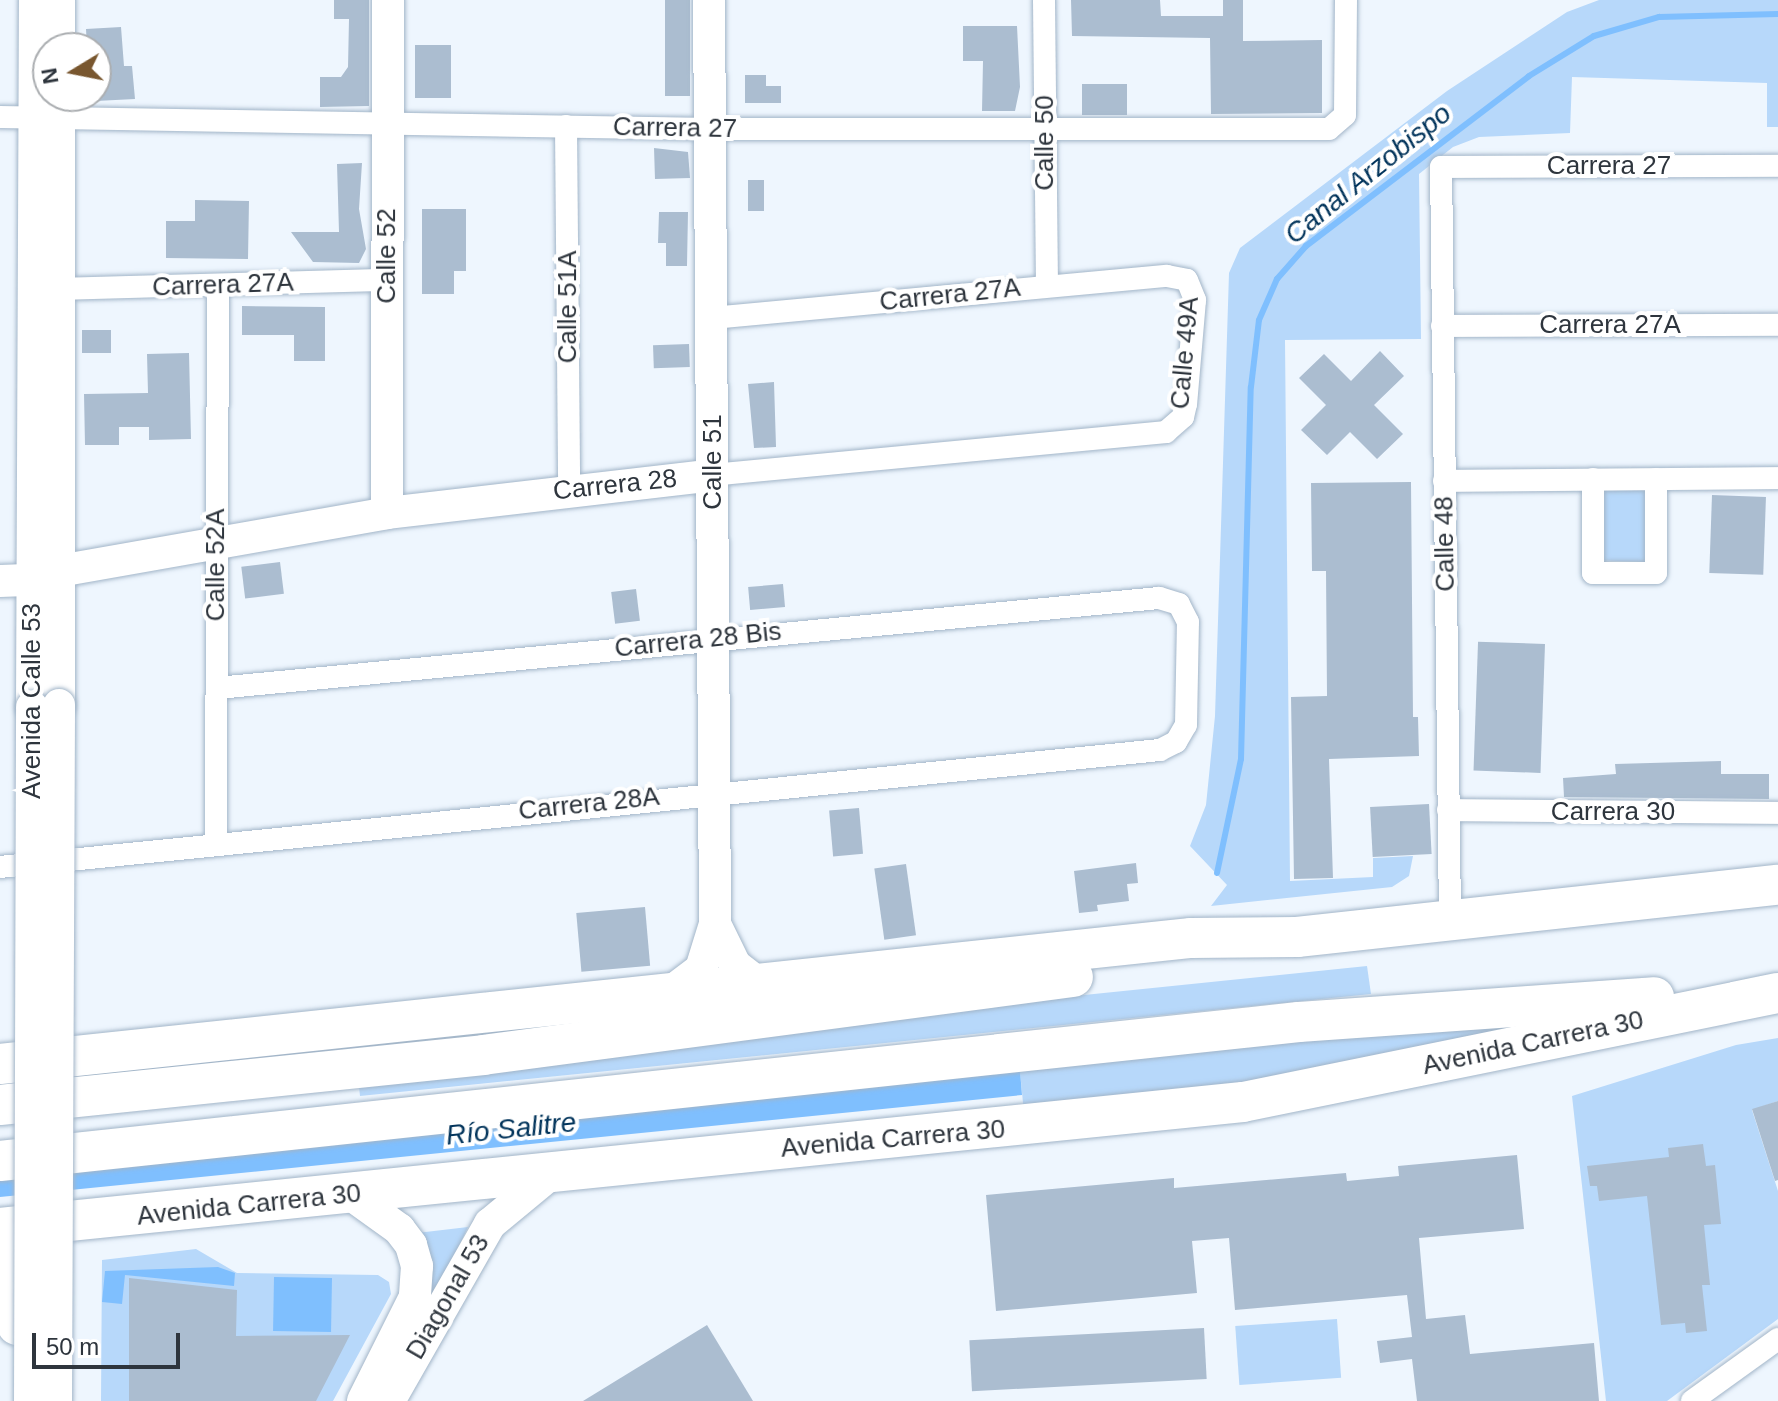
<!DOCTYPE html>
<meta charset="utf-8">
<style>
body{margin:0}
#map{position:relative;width:1778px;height:1401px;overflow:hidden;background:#eef6fe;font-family:Helvetica,sans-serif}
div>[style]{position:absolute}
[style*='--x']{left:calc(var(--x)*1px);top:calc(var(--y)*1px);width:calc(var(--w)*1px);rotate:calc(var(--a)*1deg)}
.green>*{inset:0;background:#b7d8fa;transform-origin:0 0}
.water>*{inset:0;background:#7fbffe;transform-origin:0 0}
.stream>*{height:6px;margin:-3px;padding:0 3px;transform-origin:3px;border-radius:3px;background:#7fbffe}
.building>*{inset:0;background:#abbdd0;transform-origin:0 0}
.roads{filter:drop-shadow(0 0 2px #a2b5c8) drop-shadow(0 0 2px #a2b5c8)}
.street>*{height:22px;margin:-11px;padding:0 11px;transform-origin:11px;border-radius:11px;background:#fff}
.secondary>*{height:32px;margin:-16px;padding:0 16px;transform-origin:16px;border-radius:16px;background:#fff}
.highway>*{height:40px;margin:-20px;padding:0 20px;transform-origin:20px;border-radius:20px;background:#fff}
.bridges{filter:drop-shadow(0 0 2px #a2b5c8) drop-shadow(0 0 2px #a2b5c8)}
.secondary-bridge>*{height:32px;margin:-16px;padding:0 16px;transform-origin:16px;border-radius:16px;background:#fff}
span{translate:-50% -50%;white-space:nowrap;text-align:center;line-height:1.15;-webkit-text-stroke:8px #fff;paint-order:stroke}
.street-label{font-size:26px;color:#2e353d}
.water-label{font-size:28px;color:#02345b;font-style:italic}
.north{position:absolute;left:32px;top:32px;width:80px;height:80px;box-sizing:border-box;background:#fff;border:2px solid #abaeb1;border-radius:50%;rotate:260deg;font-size:22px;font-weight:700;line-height:32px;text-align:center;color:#2e353d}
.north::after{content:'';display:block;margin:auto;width:28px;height:36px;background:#79572f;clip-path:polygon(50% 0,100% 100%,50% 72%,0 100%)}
.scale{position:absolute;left:32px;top:1333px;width:148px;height:36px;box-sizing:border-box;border:4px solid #2e353d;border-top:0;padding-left:10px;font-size:24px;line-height:28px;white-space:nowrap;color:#2e353d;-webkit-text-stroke:6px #fff;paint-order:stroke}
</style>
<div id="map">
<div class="green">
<i style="clip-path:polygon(1599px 0,1778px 0,1778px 127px,1767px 127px,1767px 83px,1572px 77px,1570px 133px,1479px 137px,1453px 147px,1419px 174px,1421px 339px,1285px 340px,1290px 881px,1373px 877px,1373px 858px,1413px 856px,1409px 876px,1392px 887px,1211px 906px,1227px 885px,1190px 846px,1206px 805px,1215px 716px,1229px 273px,1240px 248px,1447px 91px,1567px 12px)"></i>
<i style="left:1650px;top:488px;width:74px;height:51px;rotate:92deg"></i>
<i style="clip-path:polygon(1367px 966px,1371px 994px,360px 1096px,359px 1087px,996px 1004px)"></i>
<i style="clip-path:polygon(1668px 1006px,1293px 1080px,1024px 1113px,1019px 1061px)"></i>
<i style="clip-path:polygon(1778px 1038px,1778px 1101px,1752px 1110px,1778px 1191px,1778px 1319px,1667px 1401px,1606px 1401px,1572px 1096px,1736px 1045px)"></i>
<i style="clip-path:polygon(468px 1227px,434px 1299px,429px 1295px,417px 1233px)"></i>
<i style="clip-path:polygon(196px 1249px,237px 1273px,378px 1275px,389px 1282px,391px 1294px,333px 1401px,101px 1401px,102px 1260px)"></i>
<i style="left:1337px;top:1319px;width:59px;height:102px;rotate:86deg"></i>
</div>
<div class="water">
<i style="clip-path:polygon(1020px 1071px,1022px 1095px,0 1197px,0 1168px)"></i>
<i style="clip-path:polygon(218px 1267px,235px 1273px,234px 1286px,125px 1275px,122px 1304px,102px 1302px,105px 1271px)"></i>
<i style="left:274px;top:1277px;width:58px;height:54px;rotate:1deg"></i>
</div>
<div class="stream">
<i style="--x:1217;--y:873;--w:116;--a:-78.1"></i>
<i style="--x:1241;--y:759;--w:372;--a:-88.5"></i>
<i style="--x:1251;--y:387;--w:67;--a:-83.2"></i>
<i style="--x:1259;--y:320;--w:45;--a:-66.3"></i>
<i style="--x:1277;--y:279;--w:44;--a:-48.7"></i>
<i style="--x:1306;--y:246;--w:280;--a:-37.3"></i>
<i style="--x:1529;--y:76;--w:76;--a:-31.6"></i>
<i style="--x:1594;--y:36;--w:68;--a:-16.3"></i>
<i style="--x:1659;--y:17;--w:119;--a:-1.4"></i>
</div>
<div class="building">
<i style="clip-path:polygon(334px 0,369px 0,369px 106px,320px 107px,320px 77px,341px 77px,348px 67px,349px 19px,334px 19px)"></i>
<i style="left:665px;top:0;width:25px;height:96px"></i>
<i style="clip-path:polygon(1071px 0,1160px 0,1161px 16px,1223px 16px,1223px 0,1243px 0,1243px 41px,1322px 40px,1322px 113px,1211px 114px,1210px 38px,1072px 36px)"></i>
<i style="clip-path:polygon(963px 26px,1017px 26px,1020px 87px,1015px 111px,982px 111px,983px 61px,963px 61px)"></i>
<i style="clip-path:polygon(121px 27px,124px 66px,132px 66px,135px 99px,96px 101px,96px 48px,87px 48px,86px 29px)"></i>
<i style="left:415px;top:45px;width:36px;height:53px"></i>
<i style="clip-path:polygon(745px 75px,766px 75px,766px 86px,781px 86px,781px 103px,745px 103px)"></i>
<i style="left:1082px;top:84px;width:45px;height:31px"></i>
<i style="clip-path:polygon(654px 148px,688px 152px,690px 178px,655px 179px)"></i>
<i style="clip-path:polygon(362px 163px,359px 209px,366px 249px,359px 263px,313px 262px,291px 232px,339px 232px,337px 164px)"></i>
<i style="left:748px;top:180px;width:16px;height:31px"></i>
<i style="clip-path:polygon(195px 200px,249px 201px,248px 259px,166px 258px,166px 221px,195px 221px)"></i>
<i style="clip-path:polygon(422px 209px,466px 209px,466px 271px,454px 271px,454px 294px,422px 294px)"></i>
<i style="clip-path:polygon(659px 212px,688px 212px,687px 266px,666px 266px,666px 243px,658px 243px)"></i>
<i style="clip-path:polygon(242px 306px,325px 307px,325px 361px,294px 361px,294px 335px,242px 335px)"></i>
<i style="left:82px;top:330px;width:29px;height:23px"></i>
<i style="left:689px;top:344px;width:23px;height:36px;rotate:88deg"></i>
<i style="clip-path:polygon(1380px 351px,1404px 376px,1374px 405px,1403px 434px,1377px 459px,1350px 432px,1327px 455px,1301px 430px,1326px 405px,1299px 378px,1324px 354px,1351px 381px)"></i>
<i style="clip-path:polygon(189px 353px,191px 439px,149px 440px,149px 427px,119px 427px,119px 445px,85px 445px,84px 394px,148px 393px,147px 354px)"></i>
<i style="clip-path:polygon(774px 382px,776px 447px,754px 448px,748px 384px)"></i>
<i style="clip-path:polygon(1411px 482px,1413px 717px,1418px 717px,1419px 756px,1329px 759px,1333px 878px,1294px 879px,1291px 697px,1327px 696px,1326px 571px,1312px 571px,1311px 483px)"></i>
<i style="left:1712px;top:495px;width:54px;height:78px;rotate:2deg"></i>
<i style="left:280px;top:562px;width:32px;height:39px;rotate:83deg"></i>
<i style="left:783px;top:584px;width:23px;height:35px;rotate:85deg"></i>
<i style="left:636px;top:589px;width:32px;height:25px;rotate:83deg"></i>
<i style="left:1545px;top:644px;width:129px;height:67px;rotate:92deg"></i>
<i style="clip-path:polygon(1721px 761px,1721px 774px,1769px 774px,1769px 799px,1564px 797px,1563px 778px,1616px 774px,1615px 764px)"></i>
<i style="left:1429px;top:804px;width:50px;height:59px;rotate:87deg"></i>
<i style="left:859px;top:808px;width:46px;height:30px;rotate:85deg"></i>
<i style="clip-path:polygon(1136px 863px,1138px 883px,1127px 884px,1129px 901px,1097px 905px,1098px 911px,1079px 913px,1074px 871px)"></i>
<i style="left:906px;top:864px;width:72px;height:32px;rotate:82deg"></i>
<i style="left:645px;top:907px;width:59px;height:69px;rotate:85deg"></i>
<i style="clip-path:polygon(1778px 1101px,1778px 1180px,1775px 1181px,1752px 1109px)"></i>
<i style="clip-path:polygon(1703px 1144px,1706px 1166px,1715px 1165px,1721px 1224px,1704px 1225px,1710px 1285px,1702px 1285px,1707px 1331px,1686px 1333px,1685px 1323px,1661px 1325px,1647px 1196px,1599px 1201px,1597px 1186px,1590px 1186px,1587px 1166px,1669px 1157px,1668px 1148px)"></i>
<i style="clip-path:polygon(1517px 1155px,1524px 1229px,1419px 1238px,1426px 1319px,1465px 1315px,1470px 1354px,1594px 1343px,1599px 1401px,1417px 1401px,1412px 1359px,1380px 1363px,1377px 1341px,1412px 1337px,1407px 1295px,1235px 1310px,1229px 1238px,1192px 1241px,1197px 1293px,996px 1311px,986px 1195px,1174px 1178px,1174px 1188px,1346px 1173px,1347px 1181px,1399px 1176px,1398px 1166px)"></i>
<i style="clip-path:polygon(129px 1278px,237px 1290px,236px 1336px,350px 1335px,316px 1401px,129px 1401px)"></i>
<i style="clip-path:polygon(707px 1325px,753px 1401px,583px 1401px)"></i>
<i style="left:1204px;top:1328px;width:51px;height:235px;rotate:87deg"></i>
</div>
<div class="roads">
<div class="street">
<i style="--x:1044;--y:0;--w:286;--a:89.4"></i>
<i style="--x:0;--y:117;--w:710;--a:0.97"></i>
<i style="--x:710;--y:129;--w:619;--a:0"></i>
<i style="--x:1329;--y:129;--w:21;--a:-41"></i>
<i style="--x:1345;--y:115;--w:115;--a:-89.5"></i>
<i style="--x:566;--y:126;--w:363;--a:89.5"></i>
<i style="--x:59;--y:289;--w:328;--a:-1.6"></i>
<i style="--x:712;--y:318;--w:457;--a:-5.3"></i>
<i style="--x:1167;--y:276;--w:20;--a:11"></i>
<i style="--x:1187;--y:280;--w:22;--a:68"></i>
<i style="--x:1195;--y:300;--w:104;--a:94.9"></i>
<i style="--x:1186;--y:404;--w:13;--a:103"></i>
<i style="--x:1183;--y:417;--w:23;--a:139"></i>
<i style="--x:1166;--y:432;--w:455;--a:174.6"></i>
<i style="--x:1442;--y:326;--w:336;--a:-0.2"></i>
<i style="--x:1593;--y:479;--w:94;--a:90"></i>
<i style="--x:1593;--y:573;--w:63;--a:0"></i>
<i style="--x:1656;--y:573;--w:94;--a:-90"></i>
<i style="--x:1444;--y:481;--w:334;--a:-0.5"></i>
<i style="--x:1448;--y:810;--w:330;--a:0.5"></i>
<i style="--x:216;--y:844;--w:559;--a:-89.8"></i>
<i style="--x:0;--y:867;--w:1166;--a:-5.76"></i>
<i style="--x:1160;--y:750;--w:18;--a:-27"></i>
<i style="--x:1176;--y:742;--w:20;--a:-60"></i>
<i style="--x:1186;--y:725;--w:103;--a:-88.9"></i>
<i style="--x:1188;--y:622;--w:20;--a:-117"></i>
<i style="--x:1179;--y:604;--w:21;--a:-163"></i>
<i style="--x:1159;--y:598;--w:946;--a:174.54"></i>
<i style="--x:1450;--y:920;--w:753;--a:-90.68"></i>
<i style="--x:1441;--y:167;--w:337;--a:-0.2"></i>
<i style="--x:1692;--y:1401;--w:106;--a:-35.8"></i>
</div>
<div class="secondary">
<i style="--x:59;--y:48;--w:48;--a:-90"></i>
<i style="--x:387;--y:513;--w:513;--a:-89.89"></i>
<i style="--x:59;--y:571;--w:333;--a:-10"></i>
<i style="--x:387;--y:513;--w:328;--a:-6.6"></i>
<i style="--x:0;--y:581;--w:33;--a:-2"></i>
<i style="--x:59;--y:705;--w:609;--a:-90"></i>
<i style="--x:32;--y:707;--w:707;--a:-89.76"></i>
<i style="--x:715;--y:924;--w:46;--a:64"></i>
<i style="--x:735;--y:965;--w:29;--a:38"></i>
<i style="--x:672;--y:991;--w:36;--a:-37"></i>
<i style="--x:701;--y:969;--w:47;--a:-72.7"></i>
<i style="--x:715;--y:924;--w:924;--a:-90.37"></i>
<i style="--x:353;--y:1196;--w:57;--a:35.7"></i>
<i style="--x:399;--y:1229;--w:20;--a:53"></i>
<i style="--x:411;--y:1245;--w:22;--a:74"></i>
<i style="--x:417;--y:1266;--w:31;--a:94"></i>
<i style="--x:415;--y:1297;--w:116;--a:116.6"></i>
<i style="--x:389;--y:1401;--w:204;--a:-60.3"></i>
<i style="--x:490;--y:1224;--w:83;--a:-39.6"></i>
</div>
<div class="highway">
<i style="--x:0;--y:1064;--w:1198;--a:-6.04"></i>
<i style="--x:1191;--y:938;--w:106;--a:-0.5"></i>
<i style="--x:1297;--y:937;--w:484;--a:-6.2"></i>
<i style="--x:0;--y:1105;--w:486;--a:-5.9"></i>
<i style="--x:483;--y:1055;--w:595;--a:-7.53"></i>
<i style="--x:0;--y:1161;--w:1306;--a:-6.11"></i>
<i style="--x:1299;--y:1022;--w:356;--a:-4"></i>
<i style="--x:0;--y:1228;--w:1249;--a:-5.79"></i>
<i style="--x:1243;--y:1102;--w:546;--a:-11.52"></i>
<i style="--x:0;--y:1245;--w:31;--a:61"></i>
<i style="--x:15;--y:1272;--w:53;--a:87.8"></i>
</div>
</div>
<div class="bridges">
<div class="secondary-bridge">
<i style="--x:30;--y:1401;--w:694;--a:-89.83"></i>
<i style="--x:56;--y:1401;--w:696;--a:-89.75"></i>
</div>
</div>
<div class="street-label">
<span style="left:675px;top:128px;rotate:1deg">Carrera 27</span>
<span style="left:1045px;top:143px;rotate:-90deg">Calle 50</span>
<span style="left:1609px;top:166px">Carrera 27</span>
<span style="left:387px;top:256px;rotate:-90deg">Calle 52</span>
<span style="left:223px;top:285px;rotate:-2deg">Carrera 27A</span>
<span style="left:950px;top:295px;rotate:-6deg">Carrera 27A</span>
<span style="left:568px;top:307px;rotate:-90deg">Calle 51A</span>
<span style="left:1610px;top:325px">Carrera 27A</span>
<span style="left:1185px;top:353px;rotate:-85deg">Calle 49A</span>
<span style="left:713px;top:462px;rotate:-90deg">Calle 51</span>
<span style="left:615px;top:485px;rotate:-6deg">Carrera 28</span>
<span style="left:1445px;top:544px;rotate:-91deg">Calle 48</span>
<span style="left:216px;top:565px;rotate:-90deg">Calle 52A</span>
<span style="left:698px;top:640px;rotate:-6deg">Carrera 28 Bis</span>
<span style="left:32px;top:701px;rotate:-90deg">Avenida Calle 53</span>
<span style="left:589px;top:804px;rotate:-6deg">Carrera 28A</span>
<span style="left:1613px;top:812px">Carrera 30</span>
<span style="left:1533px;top:1043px;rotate:-12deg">Avenida Carrera 30</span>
<span style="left:893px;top:1139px;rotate:-5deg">Avenida Carrera 30</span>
<span style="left:249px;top:1205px;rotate:-6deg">Avenida Carrera 30</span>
<span style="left:448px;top:1297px;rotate:-60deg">Diagonal 53</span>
</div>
<div class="water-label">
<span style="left:1368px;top:174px;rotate:-39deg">Canal Arzobispo</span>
<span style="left:511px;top:1129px;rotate:-6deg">Río Salitre</span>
</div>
<div class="north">N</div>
<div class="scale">50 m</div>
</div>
